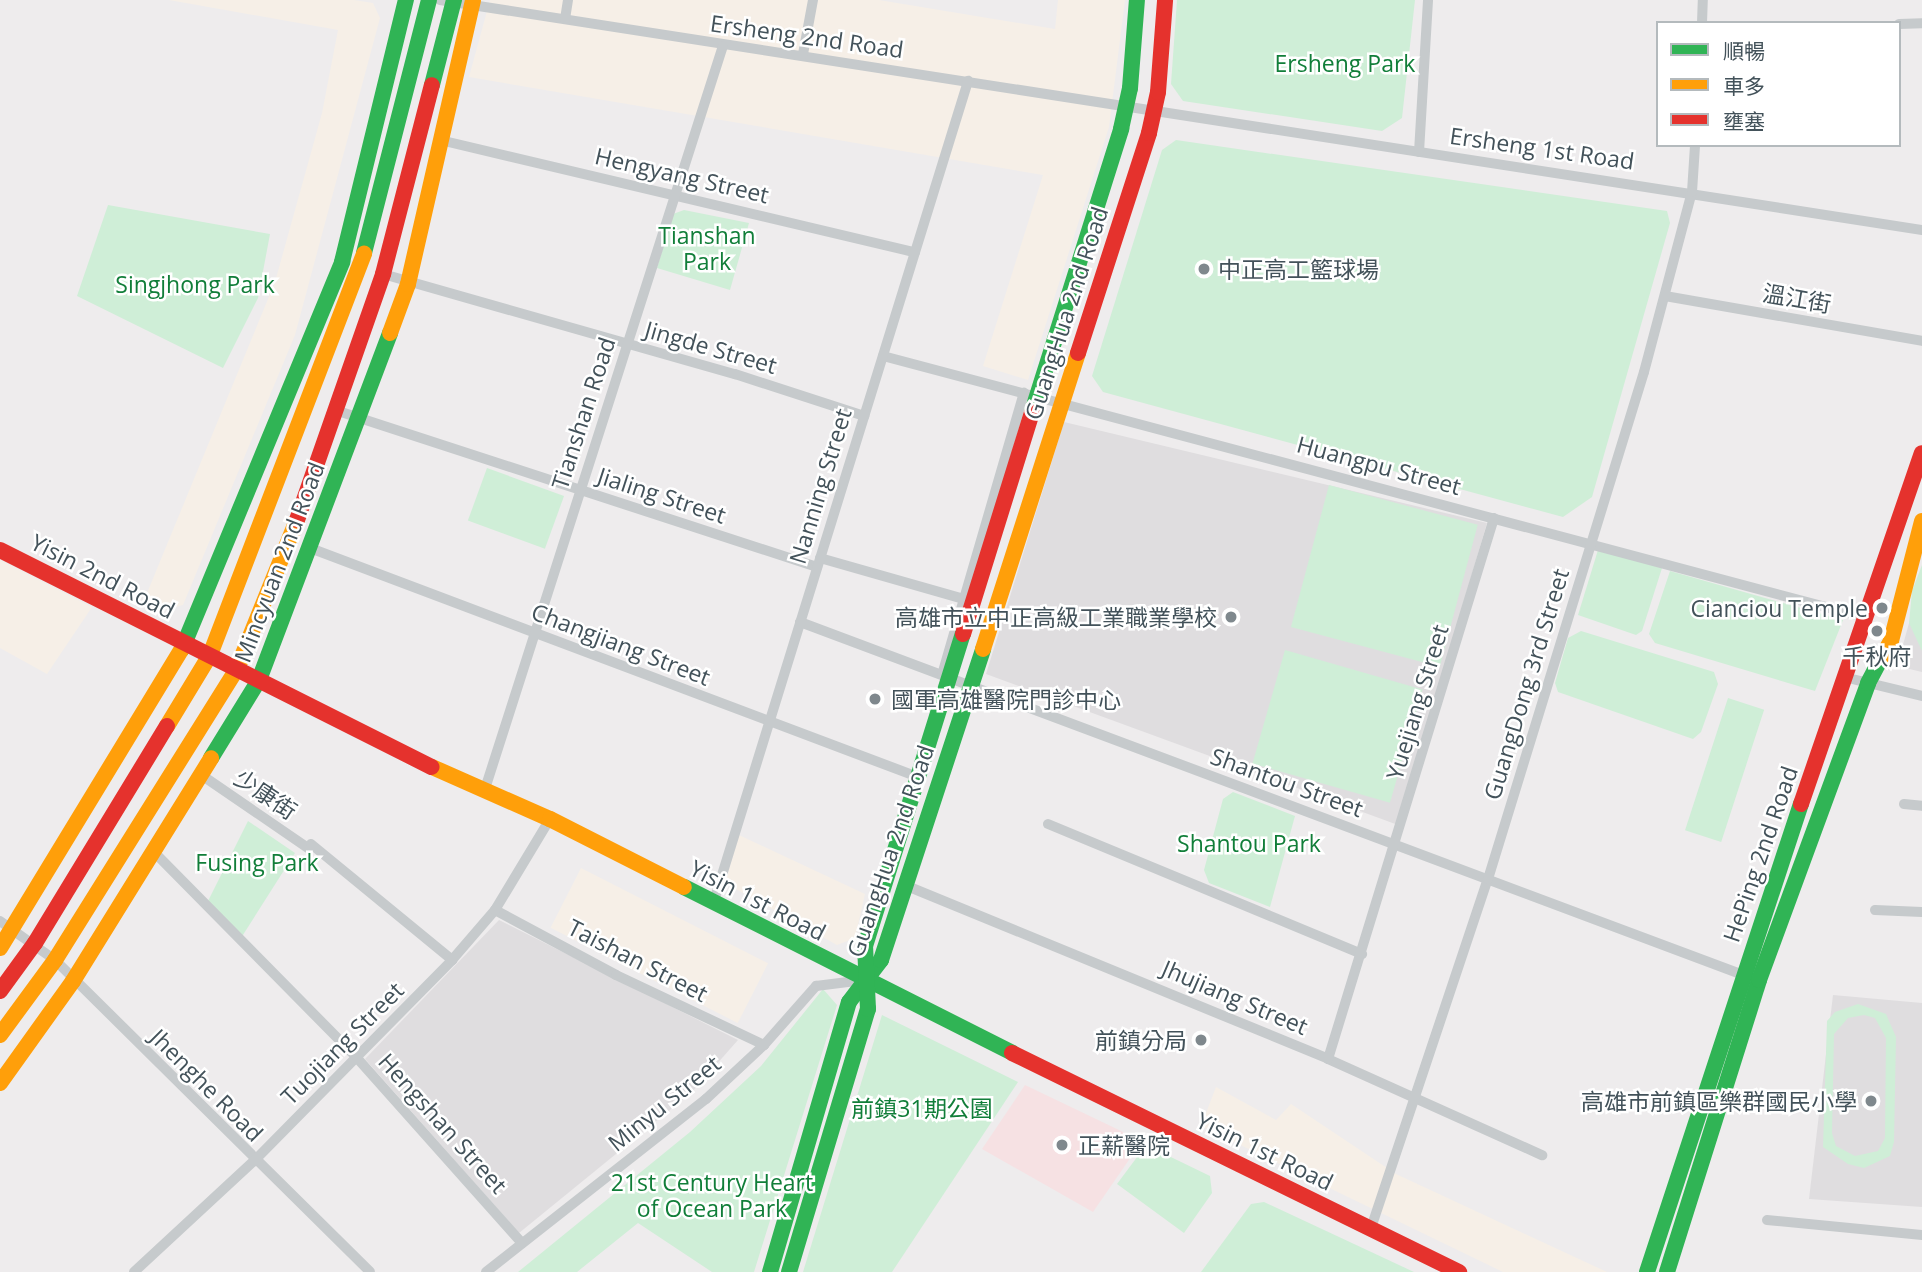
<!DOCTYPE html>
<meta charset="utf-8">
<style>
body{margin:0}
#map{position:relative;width:1922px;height:1272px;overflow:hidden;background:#eeeced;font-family:"Open Sans","Noto Sans TC",sans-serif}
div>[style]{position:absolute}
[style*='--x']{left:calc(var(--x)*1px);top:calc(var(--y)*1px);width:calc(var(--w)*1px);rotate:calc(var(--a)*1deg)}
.commercial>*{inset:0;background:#f6efe7;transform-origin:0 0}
.education>*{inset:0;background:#dfdddf}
.medical>*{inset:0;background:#f6e1e3}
.green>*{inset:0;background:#cfeed7;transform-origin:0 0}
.street>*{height:10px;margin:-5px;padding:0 5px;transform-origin:5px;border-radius:5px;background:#c6cacc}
.fast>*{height:16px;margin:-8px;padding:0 8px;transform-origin:8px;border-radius:8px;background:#30b455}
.slow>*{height:16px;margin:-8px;padding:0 8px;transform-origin:8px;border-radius:8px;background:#ff9f0a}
.jam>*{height:16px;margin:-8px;padding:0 8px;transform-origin:8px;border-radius:8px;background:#e5322d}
.dots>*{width:19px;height:19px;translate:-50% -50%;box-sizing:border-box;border:4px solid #fff;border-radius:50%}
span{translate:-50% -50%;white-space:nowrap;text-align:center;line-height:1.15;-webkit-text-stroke:5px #fff;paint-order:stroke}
.street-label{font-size:23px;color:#43525a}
.park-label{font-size:23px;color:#117e39}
.poi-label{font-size:23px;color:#43525a}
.left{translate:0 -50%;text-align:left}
.right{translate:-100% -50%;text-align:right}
.legend{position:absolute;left:1656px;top:21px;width:245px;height:126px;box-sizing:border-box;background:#fff;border:2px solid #b4babd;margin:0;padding:9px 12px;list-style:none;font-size:21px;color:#43525a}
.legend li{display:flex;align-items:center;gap:14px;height:35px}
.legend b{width:35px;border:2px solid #b4babd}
</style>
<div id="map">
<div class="commercial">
<i style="clip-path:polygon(169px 0,354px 0,373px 3px,380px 18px,295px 335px,183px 605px,168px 609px,145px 598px,275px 282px,322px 113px,338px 30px)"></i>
<i style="clip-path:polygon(490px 0,879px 0,1055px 29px,1058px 0,1125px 0,1109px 127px,1028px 380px,983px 366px,1043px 175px,469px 77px)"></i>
<i style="clip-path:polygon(0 560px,92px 607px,47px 674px,0 648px)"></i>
<i style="clip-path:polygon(739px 835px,865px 894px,855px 938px,837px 945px,725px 883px)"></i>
<i style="left:581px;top:868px;width:210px;height:67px;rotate:27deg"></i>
<i style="clip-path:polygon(1216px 1087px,1276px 1120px,1291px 1104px,1396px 1174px,1607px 1272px,1503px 1272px,1201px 1126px)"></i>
</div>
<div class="education">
<i style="clip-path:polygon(1064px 422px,1487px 523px,1398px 825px,986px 674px)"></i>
<i style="clip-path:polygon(1922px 577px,1922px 672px,1897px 666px)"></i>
<i style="clip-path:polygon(499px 920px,738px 1040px,692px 1092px,519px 1233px,365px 1059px)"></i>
<i style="clip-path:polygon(1833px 995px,1922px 1003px,1922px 1207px,1809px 1199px)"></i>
</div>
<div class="medical">
<i style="clip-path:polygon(1025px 1085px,1142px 1141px,1093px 1212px,982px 1149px)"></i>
</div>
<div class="green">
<i style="clip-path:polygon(1177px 0,1415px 0,1402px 118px,1382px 131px,1183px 101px,1171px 84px)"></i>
<i style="clip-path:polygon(1176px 140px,1667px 211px,1670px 223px,1592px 497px,1563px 517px,1103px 392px,1092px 376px,1162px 150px)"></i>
<i style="clip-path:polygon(108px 205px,270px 234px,258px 298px,223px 368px,77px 296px)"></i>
<i style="clip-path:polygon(684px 210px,749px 223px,730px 290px,657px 268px,673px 214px)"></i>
<i style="left:487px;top:468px;width:82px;height:56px;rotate:20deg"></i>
<i style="left:1329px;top:485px;width:154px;height:147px;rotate:15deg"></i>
<i style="clip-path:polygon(1598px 550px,1662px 568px,1642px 631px,1636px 635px,1578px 615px)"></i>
<i style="clip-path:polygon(1922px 565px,1922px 651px,1909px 623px,1912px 591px)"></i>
<i style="clip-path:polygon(1670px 571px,1843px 620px,1815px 691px,1655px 643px,1649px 634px)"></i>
<i style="clip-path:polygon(1581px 631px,1714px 672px,1718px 684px,1701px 732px,1693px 739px,1558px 692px,1555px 683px,1568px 638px)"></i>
<i style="left:1285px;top:650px;width:143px;height:118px;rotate:16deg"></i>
<i style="left:1728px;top:698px;width:38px;height:139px;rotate:18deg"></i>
<i style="clip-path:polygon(1233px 792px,1295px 816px,1270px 907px,1209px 883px,1204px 870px,1223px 799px)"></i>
<i style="clip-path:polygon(248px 821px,295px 853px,241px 938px,207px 903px)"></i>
<i style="clip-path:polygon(823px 989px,837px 1005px,754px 1272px,712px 1272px,638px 1223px,577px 1272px,518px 1272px,690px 1132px,761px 1066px)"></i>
<i style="clip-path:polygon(evenodd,1858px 1004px,1886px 1014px,1896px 1037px,1894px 1142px,1890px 1156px,1864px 1168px,1848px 1164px,1823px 1147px,1827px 1021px,1835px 1012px,1858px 1004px,1864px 1015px,1875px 1018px,1886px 1038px,1885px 1138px,1878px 1151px,1855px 1156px,1836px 1146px,1832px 1133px,1834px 1034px,1848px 1018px,1864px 1015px)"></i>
<i style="clip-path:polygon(882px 1015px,1018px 1082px,892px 1272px,803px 1272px)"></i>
<i style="clip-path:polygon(1146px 1145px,1210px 1176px,1212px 1193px,1184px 1233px,1117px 1184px)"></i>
<i style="clip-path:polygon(1264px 1202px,1414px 1272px,1201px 1272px,1251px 1204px)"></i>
</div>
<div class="street">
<i style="--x:440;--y:0;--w:1500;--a:8.82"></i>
<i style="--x:565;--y:19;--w:19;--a:-81"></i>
<i style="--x:1702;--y:23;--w:23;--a:-88"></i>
<i style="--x:1899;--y:24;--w:23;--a:-2"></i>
<i style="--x:803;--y:54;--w:55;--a:-79.5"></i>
<i style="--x:440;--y:140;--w:488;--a:13.3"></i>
<i style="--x:1419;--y:152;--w:152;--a:-86.6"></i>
<i style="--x:383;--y:274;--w:366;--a:15.9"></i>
<i style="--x:735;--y:374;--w:136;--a:18"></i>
<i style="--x:1665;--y:296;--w:261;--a:9.9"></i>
<i style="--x:883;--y:356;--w:1014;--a:14.91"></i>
<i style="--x:335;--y:410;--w:507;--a:18.04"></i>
<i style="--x:310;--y:548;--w:650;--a:20.64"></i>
<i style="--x:820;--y:558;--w:150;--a:15.9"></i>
<i style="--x:964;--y:599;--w:215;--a:-73.8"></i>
<i style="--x:800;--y:622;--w:1010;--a:20.52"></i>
<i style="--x:942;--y:675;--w:79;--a:-73.9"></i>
<i style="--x:1844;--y:677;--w:80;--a:13.7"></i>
<i style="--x:200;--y:774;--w:131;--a:34.4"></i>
<i style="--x:484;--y:792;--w:783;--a:-72.24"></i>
<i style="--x:1904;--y:804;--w:18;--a:6"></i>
<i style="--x:1048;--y:824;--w:340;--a:22.5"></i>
<i style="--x:311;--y:844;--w:183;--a:39.4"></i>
<i style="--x:154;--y:852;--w:289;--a:45.4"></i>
<i style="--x:357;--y:1058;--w:248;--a:48.3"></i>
<i style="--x:907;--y:886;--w:455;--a:22.3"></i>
<i style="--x:1328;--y:1059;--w:235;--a:24.2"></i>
<i style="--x:713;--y:904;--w:862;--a:-72.78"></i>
<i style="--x:495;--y:910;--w:137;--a:28.2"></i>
<i style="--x:616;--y:975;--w:164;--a:25.3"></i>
<i style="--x:1875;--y:910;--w:47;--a:2.4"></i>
<i style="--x:0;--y:921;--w:67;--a:35.3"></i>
<i style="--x:55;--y:960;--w:443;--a:44.7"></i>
<i style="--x:1328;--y:1059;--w:566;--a:-72.94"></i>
<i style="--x:1767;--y:1220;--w:156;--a:5.5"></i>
<i style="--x:1371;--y:1228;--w:368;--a:-71.5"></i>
<i style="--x:1488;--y:879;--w:530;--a:-72.9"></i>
<i style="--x:1644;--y:372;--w:186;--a:-75.1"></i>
<i style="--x:1692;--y:192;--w:47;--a:-86.3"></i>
<i style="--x:134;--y:1272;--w:163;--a:-42.8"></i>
<i style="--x:254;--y:1161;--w:282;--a:-45.4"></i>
<i style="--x:452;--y:960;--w:66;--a:-49.3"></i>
<i style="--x:495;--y:910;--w:106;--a:-58.9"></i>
<i style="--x:486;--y:1272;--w:280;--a:-38.2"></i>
<i style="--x:706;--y:1099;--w:79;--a:-43"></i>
<i style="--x:764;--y:1045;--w:79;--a:-48.6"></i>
<i style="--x:816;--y:986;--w:48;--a:-7.1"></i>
</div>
<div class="fast">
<i style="--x:432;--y:85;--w:88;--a:-75.5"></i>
<i style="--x:364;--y:253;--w:261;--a:-75.6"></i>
<i style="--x:1032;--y:412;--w:297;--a:-72.5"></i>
<i style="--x:1121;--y:129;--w:42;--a:-77.6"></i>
<i style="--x:1130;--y:88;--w:88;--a:-85.5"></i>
<i style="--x:182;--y:649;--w:419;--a:-67.5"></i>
<i style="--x:342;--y:262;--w:270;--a:-76.3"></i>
<i style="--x:211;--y:758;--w:92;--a:-58.4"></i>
<i style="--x:259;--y:680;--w:371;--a:-69.3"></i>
<i style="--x:684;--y:887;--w:368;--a:26.8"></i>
<i style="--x:770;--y:1272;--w:281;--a:-73.7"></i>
<i style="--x:849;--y:1002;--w:53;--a:-52.7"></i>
<i style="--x:881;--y:960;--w:327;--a:-71.8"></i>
<i style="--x:789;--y:1272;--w:275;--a:-73.3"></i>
<i style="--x:868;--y:1009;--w:63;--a:-92.7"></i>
<i style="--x:865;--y:946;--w:327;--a:-72.6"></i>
<i style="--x:1647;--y:1272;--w:493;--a:-71.8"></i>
<i style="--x:1667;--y:1272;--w:306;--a:-72.5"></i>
<i style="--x:1759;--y:980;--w:316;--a:-69.8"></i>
<i style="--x:1868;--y:683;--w:30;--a:-62"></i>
</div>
<div class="slow">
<i style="--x:390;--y:333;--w:52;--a:-69.8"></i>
<i style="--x:408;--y:284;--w:291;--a:-77.1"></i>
<i style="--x:983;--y:649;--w:311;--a:-72.2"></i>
<i style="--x:1882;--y:657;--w:18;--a:-61"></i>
<i style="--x:1891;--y:641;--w:124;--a:-75.5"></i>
<i style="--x:167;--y:726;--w:83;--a:-58.8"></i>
<i style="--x:210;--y:655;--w:430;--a:-69"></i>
<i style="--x:432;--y:767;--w:129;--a:23.8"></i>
<i style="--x:550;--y:819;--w:150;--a:26.9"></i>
<i style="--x:0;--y:948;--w:350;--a:-58.7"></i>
<i style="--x:0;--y:1035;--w:93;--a:-53.7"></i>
<i style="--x:55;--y:960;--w:343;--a:-58"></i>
<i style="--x:237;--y:669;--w:161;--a:-68.1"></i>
<i style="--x:0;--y:1083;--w:125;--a:-54.4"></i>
<i style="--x:73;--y:981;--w:262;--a:-58.2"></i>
</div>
<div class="jam">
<i style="--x:1078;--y:353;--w:231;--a:-72.1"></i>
<i style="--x:1149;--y:133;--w:42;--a:-77.6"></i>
<i style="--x:1158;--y:92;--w:92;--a:-85.6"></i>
<i style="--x:297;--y:520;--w:261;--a:-70.7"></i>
<i style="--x:383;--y:274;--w:195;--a:-75.5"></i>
<i style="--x:0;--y:550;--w:483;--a:26.7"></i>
<i style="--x:963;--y:634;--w:232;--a:-72.7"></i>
<i style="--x:1801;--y:804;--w:371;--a:-71"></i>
<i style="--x:0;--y:991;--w:59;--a:-53.9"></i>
<i style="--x:35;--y:943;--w:254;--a:-58.7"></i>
<i style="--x:1012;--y:1053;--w:498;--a:26.1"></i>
</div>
<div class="dots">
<i style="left:1204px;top:269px;background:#7f888d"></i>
<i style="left:1882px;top:608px;background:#7f888d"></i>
<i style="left:1231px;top:617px;background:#7f888d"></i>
<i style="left:1877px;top:631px;background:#7f888d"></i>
<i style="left:875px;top:699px;background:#7f888d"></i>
<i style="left:1201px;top:1040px;background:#7f888d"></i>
<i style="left:1871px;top:1101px;background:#7f888d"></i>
<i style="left:1062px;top:1145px;background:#7f888d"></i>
</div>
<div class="street-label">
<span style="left:807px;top:36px;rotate:8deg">Ersheng 2nd Road</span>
<span style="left:1542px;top:148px;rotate:8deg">Ersheng 1st Road</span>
<span style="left:682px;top:175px;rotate:13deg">Hengyang Street</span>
<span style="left:1797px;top:298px;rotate:10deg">溫江街</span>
<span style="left:1066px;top:313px;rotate:-72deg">GuangHua 2nd Road</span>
<span style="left:711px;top:347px;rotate:16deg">Jingde Street</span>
<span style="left:583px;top:413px;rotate:-72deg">Tianshan Road</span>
<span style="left:1379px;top:465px;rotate:15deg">Huangpu Street</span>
<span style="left:820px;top:486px;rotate:-73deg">Nanning Street</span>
<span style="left:662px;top:495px;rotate:18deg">Jialing Street</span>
<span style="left:279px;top:562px;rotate:-69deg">Mincyuan 2nd Road</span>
<span style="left:103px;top:576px;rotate:27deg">Yisin 2nd Road</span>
<span style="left:621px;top:644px;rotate:21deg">Changjiang Street</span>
<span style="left:1526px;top:684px;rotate:-73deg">GuangDong 3rd Street</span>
<span style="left:1417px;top:702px;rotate:-73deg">Yuejiang Street</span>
<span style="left:1287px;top:782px;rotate:20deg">Shantou Street</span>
<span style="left:266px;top:794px;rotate:34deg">少康街</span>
<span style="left:890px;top:851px;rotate:-71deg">GuangHua 2nd Road</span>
<span style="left:1760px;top:854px;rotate:-71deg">HePing 2nd Road</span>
<span style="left:758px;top:900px;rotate:27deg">Yisin 1st Road</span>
<span style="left:638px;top:960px;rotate:27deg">Taishan Street</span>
<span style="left:1235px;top:997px;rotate:23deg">Jhujiang Street</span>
<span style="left:342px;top:1043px;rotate:-45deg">Tuojiang Street</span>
<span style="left:207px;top:1085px;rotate:45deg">Jhenghe Road</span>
<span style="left:664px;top:1103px;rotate:-39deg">Minyu Street</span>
<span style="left:443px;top:1123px;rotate:48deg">Hengshan Street</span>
<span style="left:1265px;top:1151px;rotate:26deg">Yisin 1st Road</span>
</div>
<div class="park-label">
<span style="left:1345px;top:63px">Ersheng Park</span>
<span style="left:707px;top:248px">Tianshan<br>Park</span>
<span style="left:195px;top:284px">Singjhong Park</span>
<span style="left:1249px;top:843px">Shantou Park</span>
<span style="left:257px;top:862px">Fusing Park</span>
<span style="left:922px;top:1108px">前鎮31期公園</span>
<span style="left:712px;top:1195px">21st Century Heart<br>of Ocean Park</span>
</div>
<div class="poi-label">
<span class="left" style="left:1218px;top:269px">中正高工籃球場</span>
<span class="right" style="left:1868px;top:608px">Cianciou Temple</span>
<span class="right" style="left:1217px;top:617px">高雄市立中正高級工業職業學校</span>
<span style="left:1877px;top:656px">千秋府</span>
<span class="left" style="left:891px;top:699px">國軍高雄醫院門診中心</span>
<span class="right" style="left:1187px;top:1040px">前鎮分局</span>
<span class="right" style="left:1857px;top:1101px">高雄市前鎮區樂群國民小學</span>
<span class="left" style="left:1078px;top:1145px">正薪醫院</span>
</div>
<ul class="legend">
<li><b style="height:9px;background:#30b455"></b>順暢</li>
<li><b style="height:9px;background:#ff9f0a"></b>車多</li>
<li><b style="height:9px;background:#e5322d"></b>壅塞</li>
</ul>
</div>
